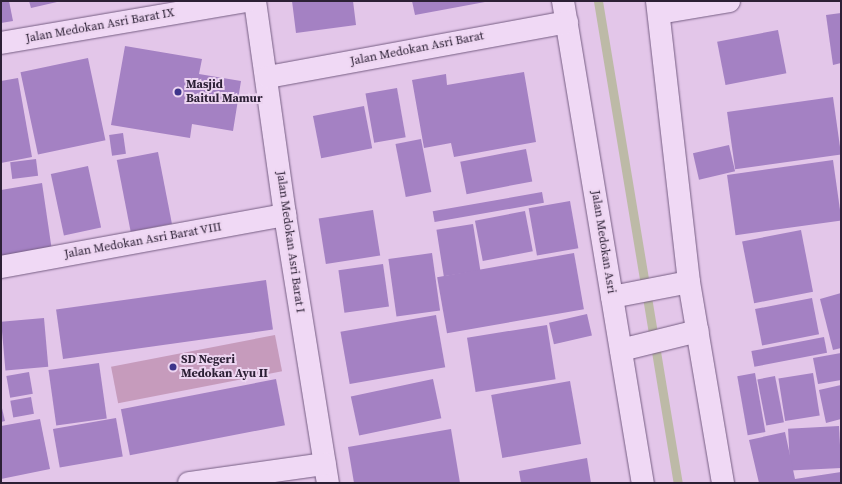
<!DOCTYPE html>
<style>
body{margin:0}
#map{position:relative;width:842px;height:484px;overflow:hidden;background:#e3c6e9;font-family:"Source Serif 4",serif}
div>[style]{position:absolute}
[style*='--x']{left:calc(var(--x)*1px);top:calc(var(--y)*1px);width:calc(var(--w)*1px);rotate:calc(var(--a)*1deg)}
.green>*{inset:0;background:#c69bbc;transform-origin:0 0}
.stream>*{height:9px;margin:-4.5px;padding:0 4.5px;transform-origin:4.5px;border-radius:4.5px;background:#bdbaa7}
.building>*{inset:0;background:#a481c3;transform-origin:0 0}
.roads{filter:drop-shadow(0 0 1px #765e83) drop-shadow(0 0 1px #765e83)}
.minor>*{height:22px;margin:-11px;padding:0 11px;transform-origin:11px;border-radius:11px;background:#f0d9f5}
.dots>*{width:11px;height:11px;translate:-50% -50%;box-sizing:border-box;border:2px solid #edd5f1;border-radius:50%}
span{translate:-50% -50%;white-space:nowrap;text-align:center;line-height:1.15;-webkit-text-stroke:4px #edd5f1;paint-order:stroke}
.street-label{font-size:12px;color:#2c2035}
.poi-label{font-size:12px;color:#2c2035;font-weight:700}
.left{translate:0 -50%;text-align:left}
.frame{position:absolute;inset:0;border:2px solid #2c2035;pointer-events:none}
</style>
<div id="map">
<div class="green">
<i style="left:275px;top:335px;width:37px;height:167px;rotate:79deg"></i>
</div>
<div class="stream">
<i style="--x:598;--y:1;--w:489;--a:80.6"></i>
</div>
<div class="building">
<i style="clip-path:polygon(1px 1px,9px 1px,13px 21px,1px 23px)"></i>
<i style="clip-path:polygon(29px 1px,57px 1px,57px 2px,31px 8px)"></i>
<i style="clip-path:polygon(292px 1px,353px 1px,356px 25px,296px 33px)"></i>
<i style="clip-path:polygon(412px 1px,485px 1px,485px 2px,415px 15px)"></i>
<i style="clip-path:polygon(841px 13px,841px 63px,833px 65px,826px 15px)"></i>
<i style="left:778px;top:30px;width:44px;height:62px;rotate:79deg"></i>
<i style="clip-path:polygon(125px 46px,202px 59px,199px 74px,241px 81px,233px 131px,192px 124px,190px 138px,111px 125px)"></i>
<i style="left:88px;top:58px;width:84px;height:69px;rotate:78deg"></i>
<i style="clip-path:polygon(524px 72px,536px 142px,454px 157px,451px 143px,424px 148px,412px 80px,446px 74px,447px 85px)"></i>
<i style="clip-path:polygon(18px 78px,32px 157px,1px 163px,1px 81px)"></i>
<i style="left:397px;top:88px;width:50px;height:32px;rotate:80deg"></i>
<i style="left:833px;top:97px;width:58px;height:107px;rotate:82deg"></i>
<i style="left:364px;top:106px;width:43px;height:52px;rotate:79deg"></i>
<i style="left:123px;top:133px;width:21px;height:14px;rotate:82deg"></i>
<i style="left:421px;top:139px;width:54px;height:26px;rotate:79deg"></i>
<i style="left:729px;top:145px;width:27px;height:37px;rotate:77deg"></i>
<i style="left:526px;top:149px;width:33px;height:67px;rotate:79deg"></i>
<i style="left:158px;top:152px;width:73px;height:42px;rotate:79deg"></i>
<i style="left:36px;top:159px;width:17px;height:26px;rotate:83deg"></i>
<i style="left:833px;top:160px;width:61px;height:107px;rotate:82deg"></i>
<i style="left:88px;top:166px;width:63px;height:38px;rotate:78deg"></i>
<i style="clip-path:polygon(42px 183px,52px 251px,1px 259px,1px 190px)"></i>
<i style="left:542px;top:192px;width:11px;height:111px;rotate:80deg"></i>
<i style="left:570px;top:201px;width:48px;height:42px;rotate:80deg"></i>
<i style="left:373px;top:210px;width:46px;height:55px;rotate:81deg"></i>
<i style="left:525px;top:211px;width:41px;height:51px;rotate:79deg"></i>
<i style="left:473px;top:224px;width:47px;height:37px;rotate:81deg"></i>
<i style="left:801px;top:230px;width:63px;height:60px;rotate:79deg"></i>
<i style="left:432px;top:253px;width:58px;height:44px;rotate:82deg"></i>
<i style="left:574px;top:253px;width:57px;height:139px;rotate:80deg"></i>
<i style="left:383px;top:264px;width:43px;height:45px;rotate:82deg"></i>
<i style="left:266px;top:280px;width:50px;height:212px;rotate:82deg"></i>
<i style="clip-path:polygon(841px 293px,841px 348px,833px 350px,820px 299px)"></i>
<i style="left:812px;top:298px;width:37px;height:58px;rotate:79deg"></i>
<i style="left:587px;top:314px;width:22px;height:39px;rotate:77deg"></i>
<i style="left:436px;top:315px;width:53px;height:97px;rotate:80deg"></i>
<i style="left:44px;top:318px;width:49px;height:43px;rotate:85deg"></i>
<i style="left:547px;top:325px;width:55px;height:81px;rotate:81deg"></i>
<i style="left:824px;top:337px;width:16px;height:74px;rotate:79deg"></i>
<i style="clip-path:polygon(841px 353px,841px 380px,818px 384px,813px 358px)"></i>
<i style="left:99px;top:363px;width:56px;height:51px;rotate:82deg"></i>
<i style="left:29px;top:372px;width:22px;height:23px;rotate:80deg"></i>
<i style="left:755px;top:373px;width:60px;height:18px;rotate:80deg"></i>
<i style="left:813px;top:373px;width:43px;height:35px;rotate:81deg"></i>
<i style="left:775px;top:376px;width:47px;height:18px;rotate:79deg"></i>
<i style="left:276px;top:379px;width:47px;height:158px;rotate:79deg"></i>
<i style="left:433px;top:379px;width:40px;height:84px;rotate:78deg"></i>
<i style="left:570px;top:381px;width:64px;height:80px;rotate:80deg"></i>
<i style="clip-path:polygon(841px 385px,841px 419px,826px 423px,819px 390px)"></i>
<i style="left:31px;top:397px;width:17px;height:21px;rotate:80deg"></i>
<i style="clip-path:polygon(1px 404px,5px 421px,1px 422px)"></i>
<i style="left:116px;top:418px;width:39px;height:64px;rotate:80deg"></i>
<i style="clip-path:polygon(40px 419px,50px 469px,1px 479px,1px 426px)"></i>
<i style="left:839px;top:426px;width:42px;height:51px;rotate:87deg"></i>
<i style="clip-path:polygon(451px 429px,460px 483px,354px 483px,348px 447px)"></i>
<i style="clip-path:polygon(785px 432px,795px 479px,841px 472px,841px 483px,759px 483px,749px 440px)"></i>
<i style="clip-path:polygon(587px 458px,591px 483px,521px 483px,519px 471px)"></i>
</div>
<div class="roads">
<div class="minor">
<i style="--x:255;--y:1;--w:216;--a:82"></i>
<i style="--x:285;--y:215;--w:271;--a:80.9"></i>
<i style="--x:563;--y:1;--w:489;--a:80.6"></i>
<i style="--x:657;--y:1;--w:283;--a:83.5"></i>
<i style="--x:689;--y:282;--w:204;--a:80.4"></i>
<i style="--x:659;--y:13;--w:71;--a:-9.7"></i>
<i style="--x:1;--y:43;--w:250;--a:-9.7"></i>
<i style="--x:268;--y:77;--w:304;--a:-10.4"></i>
<i style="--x:1;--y:267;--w:289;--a:-10.4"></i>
<i style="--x:612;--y:297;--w:78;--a:-11"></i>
<i style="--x:621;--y:350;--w:79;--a:-13.9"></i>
<i style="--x:189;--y:483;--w:137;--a:-8"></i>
</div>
</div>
<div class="dots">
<i style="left:178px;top:92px;background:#3e358b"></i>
<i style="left:173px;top:367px;background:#3e358b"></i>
</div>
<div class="street-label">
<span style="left:100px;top:26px;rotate:-10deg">Jalan Medokan Asri Barat IX</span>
<span style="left:417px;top:49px;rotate:-11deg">Jalan Medokan Asri Barat</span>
<span style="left:143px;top:241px;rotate:-10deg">Jalan Medokan Asri Barat VIII</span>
<span style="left:290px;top:242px;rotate:82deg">Jalan Medokan Asri Barat I</span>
<span style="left:603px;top:242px;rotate:81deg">Jalan Medokan Asri</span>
</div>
<div class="poi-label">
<span class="left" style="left:186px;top:92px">Masjid<br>Baitul Mamur</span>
<span class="left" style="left:181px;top:367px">SD Negeri<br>Medokan Ayu II</span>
</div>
<div class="frame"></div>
</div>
